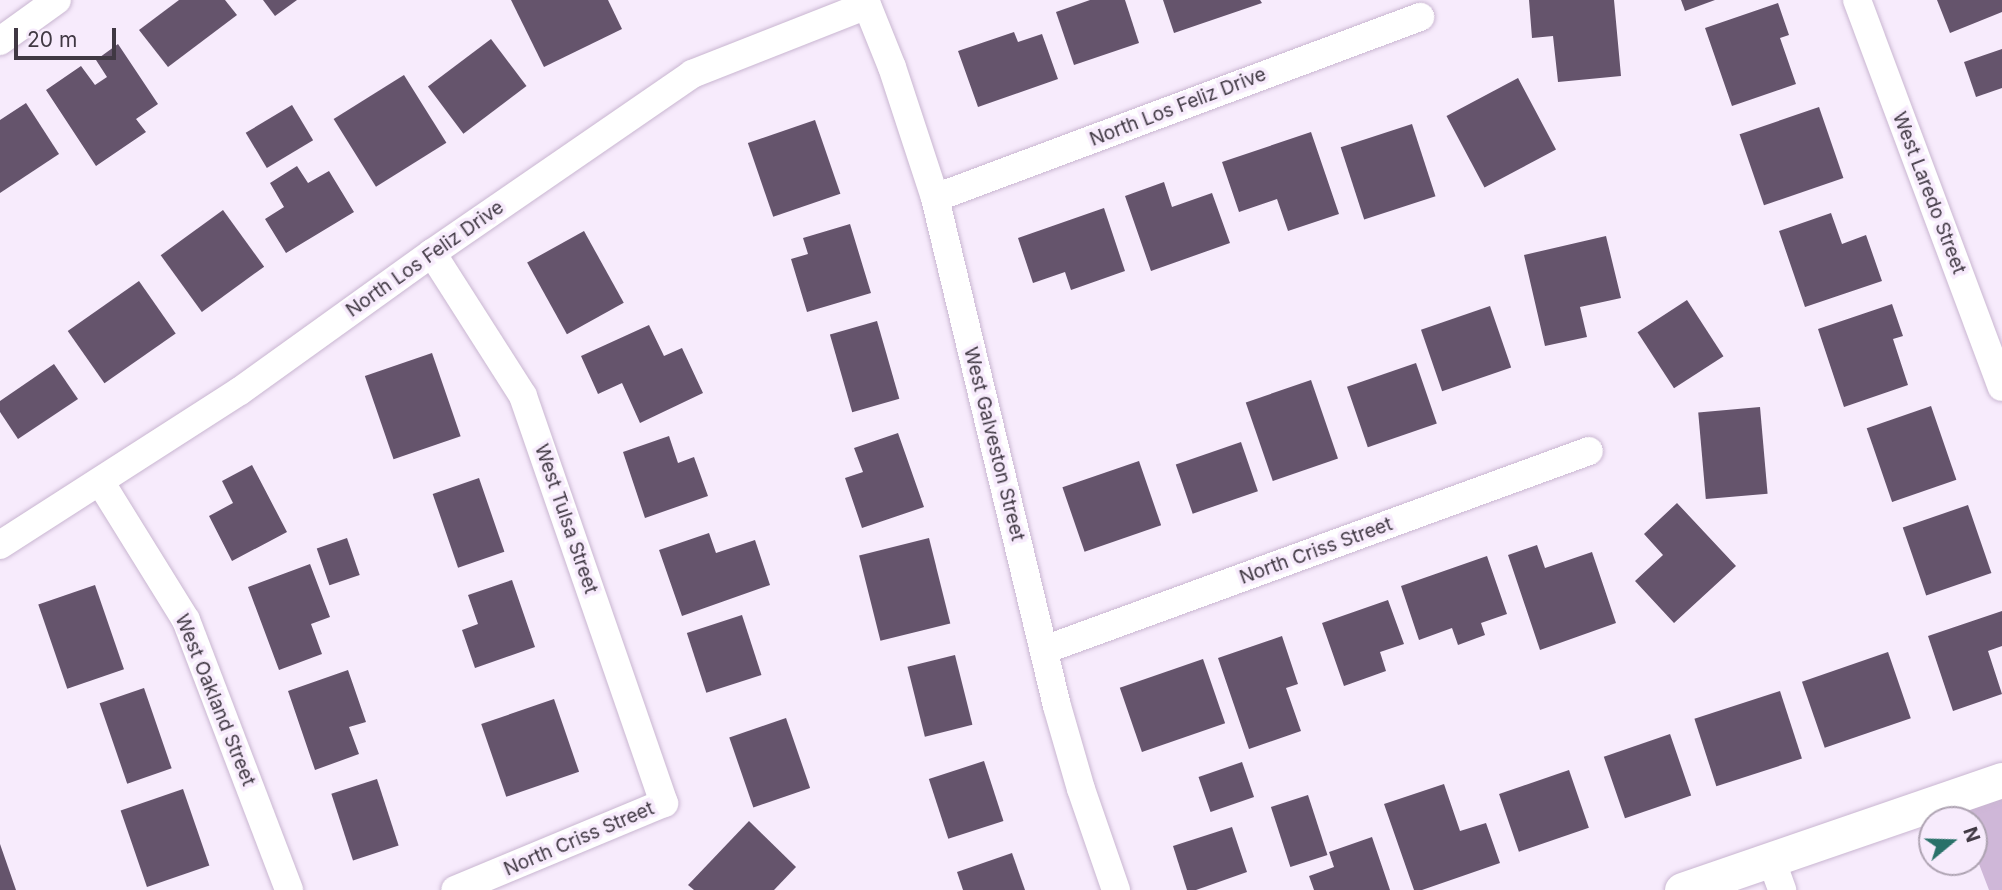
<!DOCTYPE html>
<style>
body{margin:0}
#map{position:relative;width:2002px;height:890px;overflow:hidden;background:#f7ebfc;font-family:Inter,sans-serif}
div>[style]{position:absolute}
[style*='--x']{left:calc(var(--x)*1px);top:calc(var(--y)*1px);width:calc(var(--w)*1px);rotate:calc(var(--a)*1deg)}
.green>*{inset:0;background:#cfb7d8}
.building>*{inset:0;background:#65546c;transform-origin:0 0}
.roads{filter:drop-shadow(0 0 2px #c9b6d1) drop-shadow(0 0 2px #c9b6d1)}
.minor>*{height:28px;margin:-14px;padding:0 14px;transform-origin:14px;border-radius:14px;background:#fff}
.tertiary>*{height:35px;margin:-17.5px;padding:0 17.5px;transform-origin:17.5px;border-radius:17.5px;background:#fff}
span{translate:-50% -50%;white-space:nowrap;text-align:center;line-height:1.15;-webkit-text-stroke:7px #f7ebfc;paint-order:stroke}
.street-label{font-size:19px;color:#403843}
.north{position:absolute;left:1918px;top:806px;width:70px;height:70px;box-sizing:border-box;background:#f7ebfc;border:2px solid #aea3b2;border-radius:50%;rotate:71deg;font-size:19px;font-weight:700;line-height:28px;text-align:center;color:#403843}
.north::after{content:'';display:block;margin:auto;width:24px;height:32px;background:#297169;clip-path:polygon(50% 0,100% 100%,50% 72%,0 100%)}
.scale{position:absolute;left:14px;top:28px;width:102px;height:32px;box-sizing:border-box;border:4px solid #403843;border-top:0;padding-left:9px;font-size:21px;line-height:24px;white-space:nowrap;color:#403843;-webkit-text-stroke:5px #f7ebfc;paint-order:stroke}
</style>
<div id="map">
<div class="green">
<i style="clip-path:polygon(2002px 780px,2002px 890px,1989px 890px,1974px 851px,1974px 820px,1962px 820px,1953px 796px)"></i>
</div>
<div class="building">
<i style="clip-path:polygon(179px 0,225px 0,237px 15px,168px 67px,139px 30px)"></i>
<i style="clip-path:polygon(263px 0,297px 0,275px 16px)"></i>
<i style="clip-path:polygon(511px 0,608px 0,622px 29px,544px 67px)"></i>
<i style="clip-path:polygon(1090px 0,1125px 0,1139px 43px,1074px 65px,1056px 12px)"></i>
<i style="clip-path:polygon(1163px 0,1260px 0,1262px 3px,1174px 33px)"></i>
<i style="clip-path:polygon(1529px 0,1614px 0,1621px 76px,1558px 82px,1553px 36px,1532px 38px)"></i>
<i style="clip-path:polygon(1681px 0,1715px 0,1685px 11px)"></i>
<i style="clip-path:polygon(1937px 0,2002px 0,2002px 12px,1950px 33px)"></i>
<i style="clip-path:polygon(1778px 3px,1789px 35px,1780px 38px,1796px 84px,1732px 106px,1705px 28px)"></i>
<i style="clip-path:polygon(1014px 32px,1018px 42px,1042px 34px,1058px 79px,978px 107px,958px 51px)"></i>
<i style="left:491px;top:39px;width:59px;height:79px;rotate:53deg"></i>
<i style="clip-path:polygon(118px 44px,158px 104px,136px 119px,146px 132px,96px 166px,46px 90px,81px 66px,95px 85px,107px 77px,96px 60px)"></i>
<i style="clip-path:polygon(2002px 49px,2002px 88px,1976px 97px,1964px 62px)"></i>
<i style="left:404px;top:75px;width:80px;height:83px;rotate:58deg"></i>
<i style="left:1518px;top:78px;width:81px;height:81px;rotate:62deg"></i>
<i style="clip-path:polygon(26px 103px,59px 154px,0 193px,0 120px)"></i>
<i style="left:292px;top:105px;width:41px;height:54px;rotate:59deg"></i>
<i style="left:1819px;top:107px;width:75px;height:84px;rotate:71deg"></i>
<i style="left:815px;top:120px;width:78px;height:71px;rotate:71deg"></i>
<i style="left:1412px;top:124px;width:76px;height:75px;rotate:72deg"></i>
<i style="clip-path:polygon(1311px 132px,1339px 214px,1288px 231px,1277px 199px,1239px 212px,1222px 162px)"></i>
<i style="clip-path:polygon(297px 166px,308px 183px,329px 171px,354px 212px,286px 253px,265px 219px,284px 207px,270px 183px)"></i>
<i style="clip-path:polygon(1164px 182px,1172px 207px,1212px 193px,1230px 243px,1151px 271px,1125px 196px)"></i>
<i style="clip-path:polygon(1104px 208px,1125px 271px,1071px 290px,1065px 272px,1033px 283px,1018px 238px)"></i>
<i style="left:223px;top:210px;width:70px;height:77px;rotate:54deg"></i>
<i style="clip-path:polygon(1831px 213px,1842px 244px,1866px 235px,1882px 281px,1805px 307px,1779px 231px)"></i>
<i style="clip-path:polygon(850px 224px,871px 293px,807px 312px,791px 259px,808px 254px,803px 238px)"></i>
<i style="left:584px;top:231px;width:82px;height:65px;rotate:61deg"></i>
<i style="clip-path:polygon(1606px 236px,1621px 298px,1580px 307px,1587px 337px,1545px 346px,1524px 255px)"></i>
<i style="left:139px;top:281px;width:64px;height:87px;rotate:55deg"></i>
<i style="left:1687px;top:300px;width:67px;height:59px;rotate:57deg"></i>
<i style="clip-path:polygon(1892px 304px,1903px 336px,1893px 339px,1908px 385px,1844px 407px,1818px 329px)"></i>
<i style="left:1490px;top:306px;width:65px;height:73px;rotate:71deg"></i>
<i style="left:877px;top:321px;width:81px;height:49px;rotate:74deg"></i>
<i style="clip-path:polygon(649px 325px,664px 356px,682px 348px,703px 393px,640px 423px,622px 383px,598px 394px,581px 356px)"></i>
<i style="left:432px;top:353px;width:88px;height:71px;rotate:71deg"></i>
<i style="left:1416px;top:363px;width:64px;height:73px;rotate:71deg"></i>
<i style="clip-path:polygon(54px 364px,78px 399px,18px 439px,0 412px,0 401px)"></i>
<i style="left:1311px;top:380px;width:83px;height:69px;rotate:71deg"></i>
<i style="left:1931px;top:406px;width:78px;height:68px;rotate:71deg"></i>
<i style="left:1760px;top:407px;width:87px;height:62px;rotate:85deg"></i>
<i style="clip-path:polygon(898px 433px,924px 507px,862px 528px,845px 478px,863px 472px,854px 448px)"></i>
<i style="clip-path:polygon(669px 436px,678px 463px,694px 457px,708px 496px,645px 518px,623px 452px)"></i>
<i style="left:1241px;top:442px;width:52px;height:69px;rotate:71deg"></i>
<i style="left:1139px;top:461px;width:68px;height:81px;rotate:71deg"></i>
<i style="clip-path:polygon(252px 465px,287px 532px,232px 561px,209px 516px,233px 503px,222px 481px)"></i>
<i style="left:479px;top:478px;width:78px;height:49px;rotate:71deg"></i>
<i style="clip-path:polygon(1677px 503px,1736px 566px,1674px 623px,1635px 581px,1663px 555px,1644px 534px)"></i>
<i style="left:1968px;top:505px;width:72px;height:69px;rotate:71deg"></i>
<i style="clip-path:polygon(709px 533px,716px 553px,755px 540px,770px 585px,682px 616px,659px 550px)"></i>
<i style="left:347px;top:538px;width:39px;height:32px;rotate:71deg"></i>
<i style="left:929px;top:538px;width:88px;height:72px;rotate:76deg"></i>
<i style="clip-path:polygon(1537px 545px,1545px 568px,1592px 552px,1616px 623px,1540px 650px,1508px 555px)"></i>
<i style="clip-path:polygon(1487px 556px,1507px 614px,1481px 623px,1485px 635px,1458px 645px,1452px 628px,1419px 640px,1401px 586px)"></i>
<i style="clip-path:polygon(310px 564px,330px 617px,311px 624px,322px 654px,279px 670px,248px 587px)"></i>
<i style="clip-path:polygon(512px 580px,535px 647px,475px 668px,462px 630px,478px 624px,468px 595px)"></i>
<i style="left:95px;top:585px;width:89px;height:60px;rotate:71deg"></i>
<i style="clip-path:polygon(1388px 600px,1404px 644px,1380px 652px,1386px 671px,1344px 686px,1322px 623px)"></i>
<i style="clip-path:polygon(2002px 611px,2002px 646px,1988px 651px,2002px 694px,1953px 711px,1928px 636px)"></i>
<i style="left:742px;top:615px;width:63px;height:58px;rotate:72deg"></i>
<i style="clip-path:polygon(1282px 636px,1298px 684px,1286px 688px,1301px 731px,1249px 749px,1218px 658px)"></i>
<i style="left:1888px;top:652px;width:70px;height:91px;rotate:71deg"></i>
<i style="left:955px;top:655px;width:72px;height:49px;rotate:76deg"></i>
<i style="left:1203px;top:659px;width:68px;height:88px;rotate:71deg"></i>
<i style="clip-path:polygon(348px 670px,366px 722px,349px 727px,359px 754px,315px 770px,288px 691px)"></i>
<i style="left:144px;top:688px;width:85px;height:47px;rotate:71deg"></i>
<i style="left:1780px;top:691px;width:71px;height:90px;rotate:72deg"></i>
<i style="left:554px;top:699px;width:77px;height:77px;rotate:71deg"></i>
<i style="left:786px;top:718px;width:74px;height:60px;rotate:71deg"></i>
<i style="left:1670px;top:734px;width:65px;height:70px;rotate:71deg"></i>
<i style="left:984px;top:761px;width:63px;height:58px;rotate:72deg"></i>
<i style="left:1242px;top:762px;width:37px;height:46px;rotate:71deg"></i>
<i style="left:1569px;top:770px;width:61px;height:74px;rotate:71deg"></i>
<i style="left:377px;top:779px;width:70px;height:48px;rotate:72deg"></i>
<i style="clip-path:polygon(1444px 784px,1460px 831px,1486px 823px,1500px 863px,1422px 890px,1414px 890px,1384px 804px)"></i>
<i style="left:183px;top:789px;width:81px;height:66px;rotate:71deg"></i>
<i style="left:1308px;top:795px;width:63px;height:39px;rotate:72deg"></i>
<i style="clip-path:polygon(749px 821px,796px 867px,774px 890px,694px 890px,688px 885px)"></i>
<i style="clip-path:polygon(1232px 827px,1247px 872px,1196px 890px,1187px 890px,1173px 846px)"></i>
<i style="clip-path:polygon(1372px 837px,1390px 890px,1314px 890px,1309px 876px,1334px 867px,1329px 852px)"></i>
<i style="clip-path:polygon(0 844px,16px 890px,0 890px)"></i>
<i style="clip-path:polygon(1012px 853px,1025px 890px,963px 890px,957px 872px)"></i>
</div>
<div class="roads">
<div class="minor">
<i style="--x:865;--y:0;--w:72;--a:68.1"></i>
<i style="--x:892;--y:67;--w:138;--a:71.8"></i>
<i style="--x:935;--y:198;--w:522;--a:76.5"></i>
<i style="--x:1057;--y:706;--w:86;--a:73.9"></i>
<i style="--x:1081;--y:789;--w:107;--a:70.9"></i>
<i style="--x:1857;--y:0;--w:413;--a:69.5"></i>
<i style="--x:0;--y:41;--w:70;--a:-35.7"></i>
<i style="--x:935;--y:198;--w:518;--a:-20.47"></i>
<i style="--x:432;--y:253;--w:169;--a:57.5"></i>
<i style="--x:523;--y:396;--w:431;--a:70.9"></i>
<i style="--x:664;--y:803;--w:226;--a:157.4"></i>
<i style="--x:101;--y:483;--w:161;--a:58.2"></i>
<i style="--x:186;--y:620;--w:289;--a:69.1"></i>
<i style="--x:0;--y:545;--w:285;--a:-32.7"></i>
<i style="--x:240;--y:391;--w:236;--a:-35.7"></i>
<i style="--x:432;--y:253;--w:316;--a:-34.5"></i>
<i style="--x:692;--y:74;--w:188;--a:-21.5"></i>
<i style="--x:1044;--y:650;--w:580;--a:-20.06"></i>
<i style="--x:1771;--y:859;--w:33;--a:70"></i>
</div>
<div class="tertiary">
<i style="--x:1682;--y:890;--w:338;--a:-19"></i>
</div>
</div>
<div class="street-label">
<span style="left:1178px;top:107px;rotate:-21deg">North Los Feliz Drive</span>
<span style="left:1929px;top:193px;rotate:69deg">West Laredo Street</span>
<span style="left:425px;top:259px;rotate:-35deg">North Los Feliz Drive</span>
<span style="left:994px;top:444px;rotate:76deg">West Galveston Street</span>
<span style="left:566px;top:519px;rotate:71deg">West Tulsa Street</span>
<span style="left:1316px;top:551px;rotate:-20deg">North Criss Street</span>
<span style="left:215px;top:700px;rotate:68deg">West Oakland Street</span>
<span style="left:579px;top:839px;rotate:-23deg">North Criss Street</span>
</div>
<div class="north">N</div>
<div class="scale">20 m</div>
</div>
